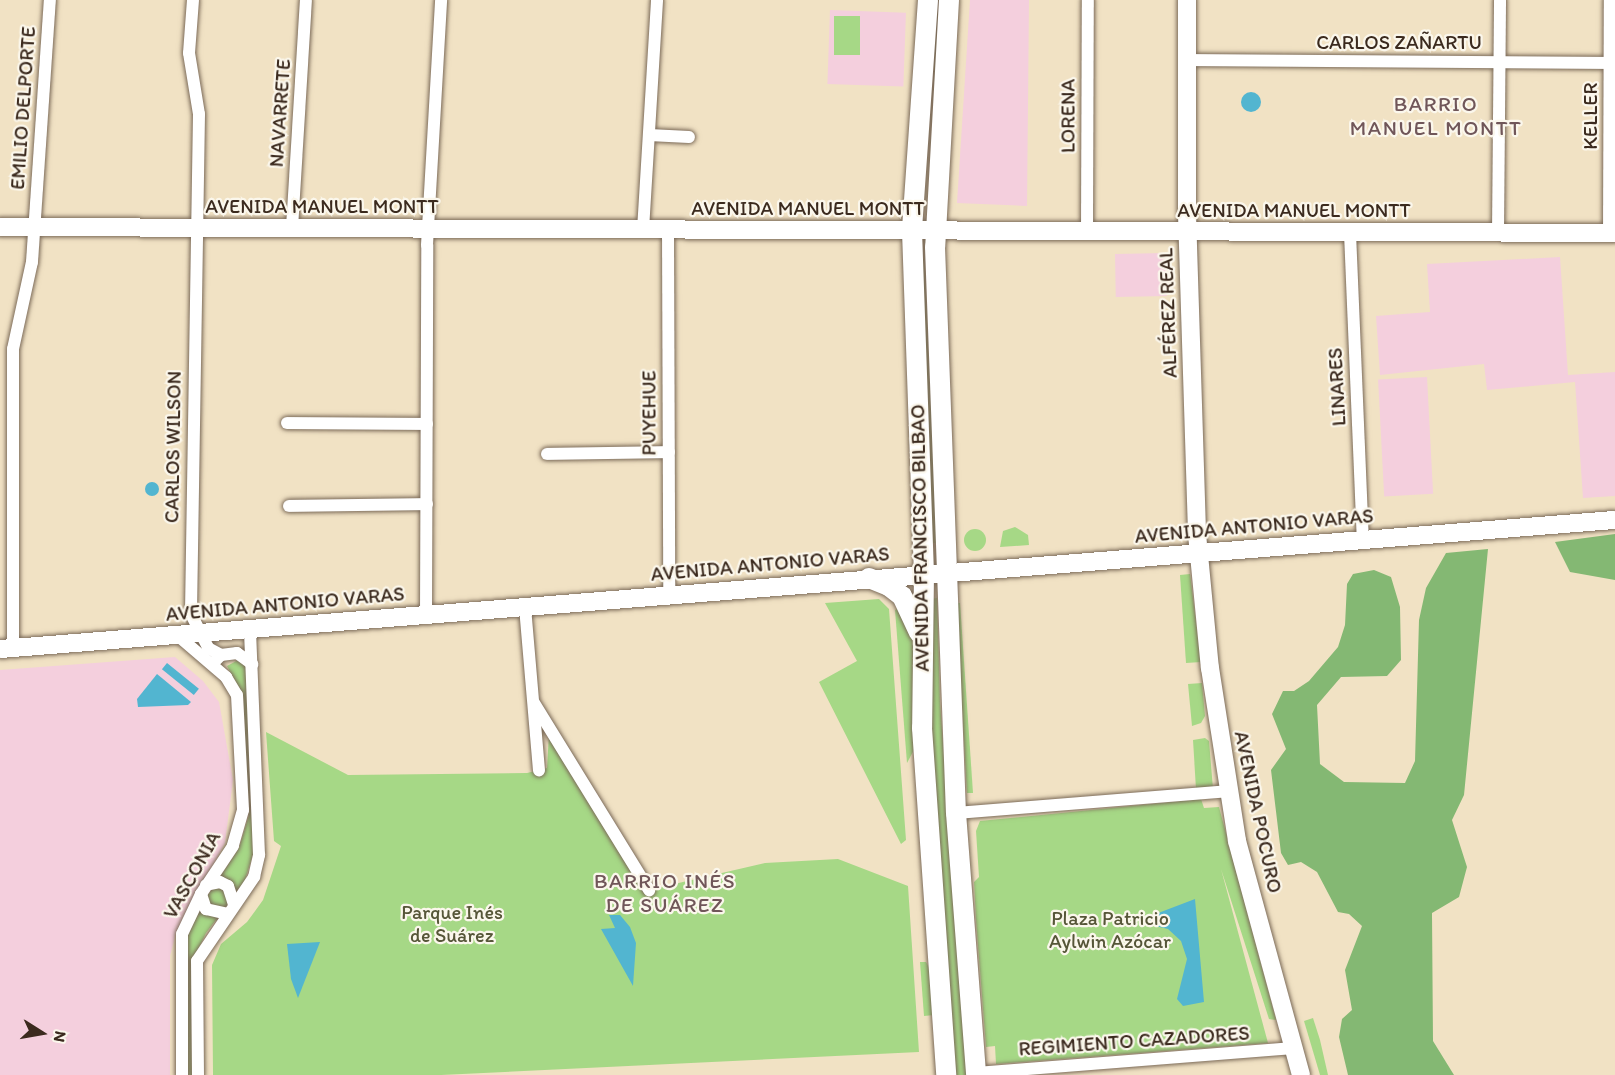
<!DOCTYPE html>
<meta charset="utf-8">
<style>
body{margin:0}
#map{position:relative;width:1615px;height:1075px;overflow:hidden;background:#f1e2c4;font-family:Itim,sans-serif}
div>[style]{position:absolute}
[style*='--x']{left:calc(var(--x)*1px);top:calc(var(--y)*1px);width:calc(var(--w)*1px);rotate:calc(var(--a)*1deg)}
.built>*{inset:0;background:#f4cfdd;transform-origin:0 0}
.green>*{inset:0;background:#a6d886;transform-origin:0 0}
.round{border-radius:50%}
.forest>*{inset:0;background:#84b873}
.water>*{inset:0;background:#52b5d0;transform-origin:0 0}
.roads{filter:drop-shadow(0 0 2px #7b6a58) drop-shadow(0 0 2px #7b6a58)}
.street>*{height:12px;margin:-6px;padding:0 6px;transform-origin:6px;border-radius:6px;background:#fff}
.secondary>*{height:18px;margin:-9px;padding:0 9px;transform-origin:9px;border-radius:9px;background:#fff}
.primary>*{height:20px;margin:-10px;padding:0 10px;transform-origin:10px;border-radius:10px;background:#fff}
span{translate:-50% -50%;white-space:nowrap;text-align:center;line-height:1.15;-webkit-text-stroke:4.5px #fbf7ec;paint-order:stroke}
.street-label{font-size:20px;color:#3b2a1e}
.park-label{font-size:20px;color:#565638}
.neighbourhood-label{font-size:21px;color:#705659;letter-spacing:1.5px}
.north{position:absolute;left:12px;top:1003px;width:60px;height:60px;-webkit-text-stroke:4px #fbf7ec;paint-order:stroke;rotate:101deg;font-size:16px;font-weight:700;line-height:24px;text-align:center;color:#3b2a1e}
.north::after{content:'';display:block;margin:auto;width:21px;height:27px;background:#3b2a1e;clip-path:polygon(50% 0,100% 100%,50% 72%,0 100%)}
</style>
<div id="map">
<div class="built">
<i style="clip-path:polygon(970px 0,1029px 0,1027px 206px,957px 203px)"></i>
<i style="left:830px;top:10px;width:76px;height:74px;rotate:2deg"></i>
<i style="left:1166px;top:253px;width:43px;height:51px;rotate:89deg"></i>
<i style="clip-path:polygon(1560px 257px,1568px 375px,1615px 372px,1615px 496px,1583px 498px,1575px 382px,1487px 390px,1484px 364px,1380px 375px,1376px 316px,1430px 312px,1427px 264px)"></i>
<i style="left:1427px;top:377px;width:117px;height:49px;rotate:87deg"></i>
<i style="clip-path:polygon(175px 657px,203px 681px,219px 702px,233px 780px,225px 843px,176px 933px,170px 956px,170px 1075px,0 1075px,0 670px)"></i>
</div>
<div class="green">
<i style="left:934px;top:0;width:6px;height:198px"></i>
<i style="left:834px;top:16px;width:26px;height:39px"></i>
<i style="clip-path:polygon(921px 259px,924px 259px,937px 543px,930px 543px)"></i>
<i style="clip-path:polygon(1015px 527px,1028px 535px,1029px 545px,1000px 547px,1003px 531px)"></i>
<i class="round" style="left:964px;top:529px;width:22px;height:22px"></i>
<i style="clip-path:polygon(1190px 574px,1201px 662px,1186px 663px,1180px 575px)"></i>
<i style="clip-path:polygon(937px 598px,940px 702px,967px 1075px,950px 1075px,931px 806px,929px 599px)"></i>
<i style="clip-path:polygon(879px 599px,889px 609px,906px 840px,901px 844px,819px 682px,857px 661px,825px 603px)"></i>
<i style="clip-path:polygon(956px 603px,960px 603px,973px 793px,967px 793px)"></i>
<i style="clip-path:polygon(901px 607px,914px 639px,915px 748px,907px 763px,895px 610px)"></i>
<i style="clip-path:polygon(240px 659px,249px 665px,255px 848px,244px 883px,206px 933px,191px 964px,192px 1075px,188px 1075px,188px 935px,199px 909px,239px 848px,249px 815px,243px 695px,227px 666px)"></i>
<i style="clip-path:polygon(1202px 683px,1205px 716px,1201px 723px,1192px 726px,1188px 684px)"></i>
<i style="clip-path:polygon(266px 732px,348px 775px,527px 773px,547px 768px,549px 734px,644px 891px,765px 863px,838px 859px,908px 886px,919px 1052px,441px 1075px,213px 1075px,212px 965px,221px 944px,247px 922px,263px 900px,281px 846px,274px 841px)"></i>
<i style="clip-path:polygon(1205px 738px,1209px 741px,1213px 789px,1196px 789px,1193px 740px)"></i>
<i style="clip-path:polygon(1201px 799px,1204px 808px,1219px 807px,1276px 1020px,1269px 1019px,1221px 869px,1268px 1043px,996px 1064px,995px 1046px,986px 1047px,976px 920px,974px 882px,979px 877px,976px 831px,980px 821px)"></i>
<i style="clip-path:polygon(920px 962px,926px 962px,931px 971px,934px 1015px,924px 1016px)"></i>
<i style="clip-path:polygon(1313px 1018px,1320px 1040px,1328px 1075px,1320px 1075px,1304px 1021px)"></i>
</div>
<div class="forest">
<i style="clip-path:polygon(1615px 534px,1615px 580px,1570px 572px,1555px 542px)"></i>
<i style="clip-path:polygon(1488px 549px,1464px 795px,1452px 820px,1467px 867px,1459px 897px,1432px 913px,1433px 1041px,1454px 1075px,1348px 1075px,1339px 1037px,1342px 1019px,1352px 1010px,1345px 970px,1362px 926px,1349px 914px,1338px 912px,1317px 872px,1301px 862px,1288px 865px,1281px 853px,1271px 770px,1286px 749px,1272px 714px,1283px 691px,1294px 691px,1309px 681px,1338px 647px,1345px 625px,1347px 584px,1353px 574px,1374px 570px,1391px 577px,1400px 607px,1401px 660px,1387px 676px,1341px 677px,1317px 705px,1320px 764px,1344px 782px,1405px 783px,1415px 761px,1419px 620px,1426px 588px,1446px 553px)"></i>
</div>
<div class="water">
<i class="round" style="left:1241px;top:92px;width:20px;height:20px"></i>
<i class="round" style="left:145px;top:482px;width:14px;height:14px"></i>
<i style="left:167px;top:663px;width:41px;height:8px;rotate:39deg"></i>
<i style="clip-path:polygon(157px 674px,191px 702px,188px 705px,138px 707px,137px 699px)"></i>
<i style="clip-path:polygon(1195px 899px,1204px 1002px,1183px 1006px,1177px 999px,1187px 959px,1181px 941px,1168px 929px,1147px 924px,1153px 915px)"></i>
<i style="clip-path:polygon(609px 915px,620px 915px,630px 927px,636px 943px,633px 986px,601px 929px,615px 928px)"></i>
<i style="clip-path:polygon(320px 942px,298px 998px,291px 979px,287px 944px)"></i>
</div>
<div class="roads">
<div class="street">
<i style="--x:193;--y:0;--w:53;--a:94.3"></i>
<i style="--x:189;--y:53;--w:62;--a:80.7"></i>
<i style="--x:199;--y:114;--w:500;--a:90.92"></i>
<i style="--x:191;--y:614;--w:38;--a:63"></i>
<i style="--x:208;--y:648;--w:15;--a:28"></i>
<i style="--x:1188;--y:60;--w:422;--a:0.4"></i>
<i style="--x:649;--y:135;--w:40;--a:2.9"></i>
<i style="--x:292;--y:228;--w:228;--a:-86.5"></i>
<i style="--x:643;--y:230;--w:230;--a:-86.5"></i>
<i style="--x:668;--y:230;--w:366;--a:89.8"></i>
<i style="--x:1087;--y:232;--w:232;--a:-89.8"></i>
<i style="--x:1350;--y:233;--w:307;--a:87.6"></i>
<i style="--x:1498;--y:233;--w:233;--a:-89.5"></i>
<i style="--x:1609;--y:233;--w:233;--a:-89.8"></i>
<i style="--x:287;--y:423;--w:140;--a:0.4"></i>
<i style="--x:547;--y:454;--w:122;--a:-0.9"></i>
<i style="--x:289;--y:506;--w:138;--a:-0.8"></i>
<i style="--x:525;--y:607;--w:164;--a:85.1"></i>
<i style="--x:426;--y:615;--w:370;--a:-89.8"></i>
<i style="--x:427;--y:245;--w:245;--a:-86.7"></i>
<i style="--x:177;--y:635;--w:65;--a:40.6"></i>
<i style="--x:226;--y:677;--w:21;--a:59"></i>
<i style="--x:237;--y:695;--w:115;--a:87"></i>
<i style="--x:243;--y:810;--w:37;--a:106"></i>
<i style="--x:233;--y:846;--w:58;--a:123.7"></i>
<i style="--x:201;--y:894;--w:44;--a:115.4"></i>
<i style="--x:182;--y:934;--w:141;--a:90"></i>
<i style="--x:13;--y:648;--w:299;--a:-90"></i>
<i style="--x:13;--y:349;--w:89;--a:-77.7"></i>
<i style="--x:32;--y:262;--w:263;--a:-86.1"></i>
<i style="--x:216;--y:660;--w:7;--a:-45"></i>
<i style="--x:221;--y:655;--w:16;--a:-7"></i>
<i style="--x:237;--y:653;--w:19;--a:36"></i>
<i style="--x:534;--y:703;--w:220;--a:58.4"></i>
<i style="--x:956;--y:813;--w:272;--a:-4.6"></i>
<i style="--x:206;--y:885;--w:14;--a:-12"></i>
<i style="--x:220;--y:882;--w:9;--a:27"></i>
<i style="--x:228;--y:886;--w:20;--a:72"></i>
<i style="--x:201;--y:894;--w:16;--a:72"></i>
<i style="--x:206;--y:909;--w:22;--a:13"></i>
<i style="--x:976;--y:1073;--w:319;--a:-4.5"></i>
<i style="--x:198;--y:1075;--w:114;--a:-90.5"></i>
<i style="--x:197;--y:961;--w:102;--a:-55.8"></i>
<i style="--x:254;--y:877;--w:23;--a:-77"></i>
<i style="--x:259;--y:855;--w:227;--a:-92.3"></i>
</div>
<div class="secondary">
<i style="--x:1187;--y:0;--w:214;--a:90"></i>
<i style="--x:1187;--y:214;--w:320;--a:88.2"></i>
<i style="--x:1197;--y:534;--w:135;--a:84.5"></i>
<i style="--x:1210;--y:668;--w:175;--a:81.1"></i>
<i style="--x:1237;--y:841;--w:243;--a:74.7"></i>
<i style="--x:0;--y:227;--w:1615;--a:0.21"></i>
<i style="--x:0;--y:649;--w:1620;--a:-4.57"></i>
</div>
<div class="primary">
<i style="--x:928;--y:0;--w:232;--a:94"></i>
<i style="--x:912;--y:231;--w:343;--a:88"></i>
<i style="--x:924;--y:574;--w:154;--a:90.7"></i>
<i style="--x:922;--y:728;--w:348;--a:86"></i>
<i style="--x:949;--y:0;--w:247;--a:93.2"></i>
<i style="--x:935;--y:247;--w:566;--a:87.88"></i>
<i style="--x:956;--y:813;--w:263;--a:85.6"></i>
<i style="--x:869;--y:578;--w:22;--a:22"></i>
<i style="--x:889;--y:586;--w:16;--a:38"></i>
<i style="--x:902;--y:596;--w:40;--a:65"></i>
</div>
</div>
<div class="street-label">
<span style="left:1399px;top:42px">CARLOS ZAÑARTU</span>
<span style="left:23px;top:108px;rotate:-86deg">EMILIO DELPORTE</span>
<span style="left:280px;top:113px;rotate:-86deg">NAVARRETE</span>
<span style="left:1068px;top:116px;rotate:-90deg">LORENA</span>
<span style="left:1590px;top:116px;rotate:-90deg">KELLER</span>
<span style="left:322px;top:206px">AVENIDA MANUEL MONTT</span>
<span style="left:808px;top:208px">AVENIDA MANUEL MONTT</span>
<span style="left:1294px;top:210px">AVENIDA MANUEL MONTT</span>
<span style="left:1168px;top:313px;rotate:-92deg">ALFÉREZ REAL</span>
<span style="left:1337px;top:387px;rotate:-93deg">LINARES</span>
<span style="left:649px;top:413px;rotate:-90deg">PUYEHUE</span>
<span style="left:173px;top:447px;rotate:-89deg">CARLOS WILSON</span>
<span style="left:1254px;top:526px;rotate:-5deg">AVENIDA ANTONIO VARAS</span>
<span style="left:920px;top:538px;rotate:-91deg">AVENIDA FRANCISCO BILBAO</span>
<span style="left:770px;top:564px;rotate:-5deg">AVENIDA ANTONIO VARAS</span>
<span style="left:285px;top:604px;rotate:-5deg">AVENIDA ANTONIO VARAS</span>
<span style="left:1258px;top:812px;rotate:78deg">AVENIDA POCURO</span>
<span style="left:192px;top:875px;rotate:-61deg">VASCONIA</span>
<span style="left:1134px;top:1041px;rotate:-4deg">REGIMIENTO CAZADORES</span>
</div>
<div class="park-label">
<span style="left:452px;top:924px">Parque Inés<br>de Suárez</span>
<span style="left:1110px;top:930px">Plaza Patricio<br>Aylwin Azócar</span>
</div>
<div class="neighbourhood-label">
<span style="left:1436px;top:116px">BARRIO<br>MANUEL MONTT</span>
<span style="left:665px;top:893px">BARRIO INÉS<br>DE SUÁREZ</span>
</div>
<div class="north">N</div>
</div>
